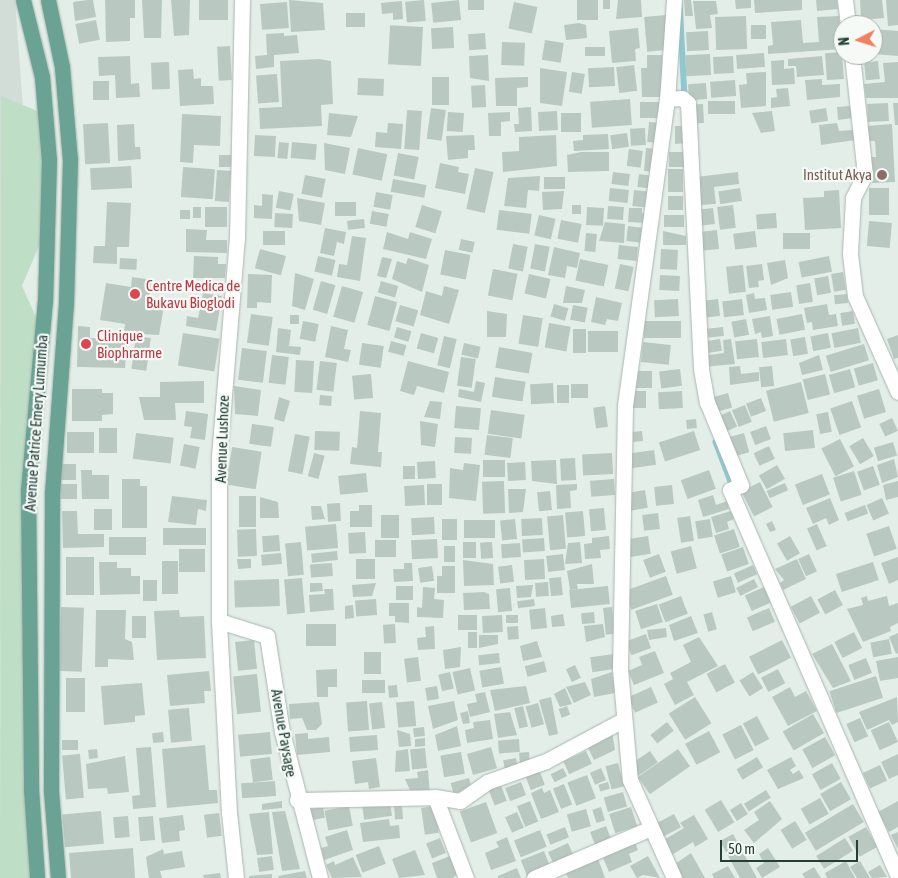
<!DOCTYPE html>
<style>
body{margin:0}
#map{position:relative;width:898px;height:878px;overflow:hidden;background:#e4eee9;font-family:"Asap Condensed",sans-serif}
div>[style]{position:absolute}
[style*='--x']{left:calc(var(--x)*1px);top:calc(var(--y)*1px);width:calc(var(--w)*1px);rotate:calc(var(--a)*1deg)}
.built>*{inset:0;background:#d3ddd8}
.green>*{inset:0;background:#bedec6}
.stream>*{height:5.5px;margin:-2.75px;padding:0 2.75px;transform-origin:2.75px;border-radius:2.75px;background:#8ec8d1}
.building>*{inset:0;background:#bac8c2;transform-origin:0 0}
.roads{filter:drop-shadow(0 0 1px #a7b6b0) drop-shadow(0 0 1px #a7b6b0)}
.street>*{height:15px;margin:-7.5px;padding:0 7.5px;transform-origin:7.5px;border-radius:7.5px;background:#fff}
.primary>*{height:15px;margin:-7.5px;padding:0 7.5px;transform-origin:7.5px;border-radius:7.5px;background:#6aa293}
.dots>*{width:14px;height:14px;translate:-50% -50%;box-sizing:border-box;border:2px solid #f5faf7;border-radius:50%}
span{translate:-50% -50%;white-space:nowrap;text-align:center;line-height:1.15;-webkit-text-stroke:4.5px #f5faf7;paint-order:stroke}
.education-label{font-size:15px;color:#785e54}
.right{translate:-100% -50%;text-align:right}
.health-label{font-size:15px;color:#be3a42}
.left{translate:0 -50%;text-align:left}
.street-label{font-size:15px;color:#243f37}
.north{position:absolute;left:833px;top:15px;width:50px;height:50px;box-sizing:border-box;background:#f5faf7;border:1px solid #a1afaa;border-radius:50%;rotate:265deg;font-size:14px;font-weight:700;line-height:20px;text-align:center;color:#243f37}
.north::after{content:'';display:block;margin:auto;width:18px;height:22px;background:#f08160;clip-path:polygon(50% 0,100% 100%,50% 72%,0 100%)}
.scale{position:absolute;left:720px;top:840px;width:138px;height:22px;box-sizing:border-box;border:2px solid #243f37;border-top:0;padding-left:6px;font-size:15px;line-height:18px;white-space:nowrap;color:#243f37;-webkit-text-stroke:4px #f5faf7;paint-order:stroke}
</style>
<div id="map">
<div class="built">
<i style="clip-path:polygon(0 0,15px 0,25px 134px,0 649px)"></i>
</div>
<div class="green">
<i style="clip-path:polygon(1px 96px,47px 115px,47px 227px,22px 286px,43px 333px,29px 541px,37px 878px,0 878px)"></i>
</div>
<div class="stream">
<i style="--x:680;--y:0;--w:98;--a:87.1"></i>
<i style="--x:716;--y:442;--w:48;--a:69.3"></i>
</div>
<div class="building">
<i style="clip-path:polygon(88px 0,93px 0,96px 17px,75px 21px,73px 2px)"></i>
<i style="clip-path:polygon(105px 0,135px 0,135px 18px,130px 18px,130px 41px,106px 42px)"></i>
<i style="clip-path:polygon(142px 0,162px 0,161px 38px,144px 38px)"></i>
<i style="clip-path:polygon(171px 0,190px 0,189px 35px,174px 36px)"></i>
<i style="left:199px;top:0;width:29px;height:20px"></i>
<i style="clip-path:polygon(289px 0,323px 3px,325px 30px,291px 32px)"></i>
<i style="left:424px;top:0;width:21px;height:19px;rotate:85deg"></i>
<i style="left:459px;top:0;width:20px;height:28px;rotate:84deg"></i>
<i style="left:468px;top:0;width:16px;height:10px"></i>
<i style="left:577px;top:0;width:21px;height:20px"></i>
<i style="left:603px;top:0;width:7px;height:9px"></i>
<i style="clip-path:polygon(618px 0,641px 0,642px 17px,616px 19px)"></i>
<i style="clip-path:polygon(684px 0,691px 0,693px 16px,685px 16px)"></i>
<i style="clip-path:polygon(735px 0,751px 0,751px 8px,736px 9px)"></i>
<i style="clip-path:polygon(754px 0,802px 0,802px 10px,755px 13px)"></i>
<i style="clip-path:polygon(816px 0,837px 0,838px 9px,817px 11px)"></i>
<i style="clip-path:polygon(860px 0,882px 0,884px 18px,861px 20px)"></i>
<i style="clip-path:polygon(886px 0,898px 0,898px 25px,888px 26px)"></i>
<i style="clip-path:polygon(402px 1px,403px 19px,393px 20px,393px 13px,382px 14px,381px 3px)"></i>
<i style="clip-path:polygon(693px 1px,716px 1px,718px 14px,710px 15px,712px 28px,696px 29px)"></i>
<i style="left:287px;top:2px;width:26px;height:27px;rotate:86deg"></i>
<i style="left:514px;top:2px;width:24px;height:27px;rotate:12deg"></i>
<i style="left:346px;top:13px;width:19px;height:14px"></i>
<i style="left:666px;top:15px;width:35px;height:22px;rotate:85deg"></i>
<i style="left:746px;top:16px;width:33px;height:31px;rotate:88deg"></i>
<i style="clip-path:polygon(839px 16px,842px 49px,768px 54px,768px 46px,773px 45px,771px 22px,801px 20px,803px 43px,819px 42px,817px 17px)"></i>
<i style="left:96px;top:20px;width:20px;height:21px;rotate:79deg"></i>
<i style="clip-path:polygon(579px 23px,586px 25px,587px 38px,566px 40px,564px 25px)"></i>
<i style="left:751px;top:25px;width:15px;height:14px"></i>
<i style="left:423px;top:27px;width:39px;height:33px;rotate:93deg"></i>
<i style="left:453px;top:27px;width:21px;height:22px;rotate:87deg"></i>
<i style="clip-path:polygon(638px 28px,640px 48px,635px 49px,636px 61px,612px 63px,609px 31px)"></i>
<i style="clip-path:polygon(873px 29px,898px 31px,898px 56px,873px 54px)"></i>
<i style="left:708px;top:31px;width:19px;height:22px;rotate:87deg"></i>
<i style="clip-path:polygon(284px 33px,284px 36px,297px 35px,299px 53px,274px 55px,274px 67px,256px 69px,255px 56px,267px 55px,266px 34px)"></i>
<i style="left:485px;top:33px;width:16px;height:17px;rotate:86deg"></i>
<i style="left:545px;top:40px;width:19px;height:20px;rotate:9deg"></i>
<i style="left:502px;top:42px;width:23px;height:23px;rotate:2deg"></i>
<i style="left:230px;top:46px;width:34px;height:13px;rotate:87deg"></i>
<i style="left:585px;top:47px;width:20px;height:9px"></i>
<i style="left:842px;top:52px;width:27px;height:17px;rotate:86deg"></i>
<i style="left:764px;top:53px;width:14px;height:28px;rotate:86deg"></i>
<i style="left:710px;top:54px;width:21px;height:25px;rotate:87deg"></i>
<i style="clip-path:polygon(488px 55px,489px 81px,470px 78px,469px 56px)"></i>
<i style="clip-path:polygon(647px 55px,662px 55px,663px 97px,642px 97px,641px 68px,647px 68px)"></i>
<i style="clip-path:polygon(130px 56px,131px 84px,139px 83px,140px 97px,116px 98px,115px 75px,99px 76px,98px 57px)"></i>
<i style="left:733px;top:56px;width:17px;height:20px;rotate:87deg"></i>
<i style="clip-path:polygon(822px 56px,824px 75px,797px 77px,796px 66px,788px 66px,788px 59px)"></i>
<i style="clip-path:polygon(319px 59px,331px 61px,333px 104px,321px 105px,322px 126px,260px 129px,259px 108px,282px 107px,280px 61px)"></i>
<i style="clip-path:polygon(784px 60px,784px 69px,794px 68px,795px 84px,772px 85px,771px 61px)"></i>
<i style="left:878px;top:61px;width:18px;height:14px;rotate:84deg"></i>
<i style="left:169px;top:62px;width:27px;height:18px;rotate:88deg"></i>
<i style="clip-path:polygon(898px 62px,898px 98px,866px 98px,864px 84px,885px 82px,883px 63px)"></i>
<i style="left:634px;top:65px;width:26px;height:18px;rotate:83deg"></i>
<i style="left:614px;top:67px;width:19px;height:26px;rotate:87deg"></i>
<i style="clip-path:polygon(540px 68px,567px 72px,562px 106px,540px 103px)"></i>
<i style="clip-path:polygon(193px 69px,194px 79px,201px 78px,201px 86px,213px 86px,214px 104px,180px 106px,178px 70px)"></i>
<i style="left:572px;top:72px;width:13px;height:20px;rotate:9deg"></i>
<i style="clip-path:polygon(766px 72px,766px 106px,741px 108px,739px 85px,747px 84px,746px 73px)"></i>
<i style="left:277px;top:74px;width:28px;height:21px;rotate:86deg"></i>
<i style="left:432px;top:77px;width:17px;height:28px"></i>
<i style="clip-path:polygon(528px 77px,528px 87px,517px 88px,517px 106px,496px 106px,495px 78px)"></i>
<i style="left:358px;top:78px;width:26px;height:17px;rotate:2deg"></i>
<i style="clip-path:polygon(822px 79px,822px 85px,840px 84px,840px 97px,807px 100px,805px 80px)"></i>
<i style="left:735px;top:80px;width:16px;height:25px;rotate:86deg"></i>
<i style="left:93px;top:81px;width:16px;height:19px"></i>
<i style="left:706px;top:83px;width:16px;height:18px;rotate:86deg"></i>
<i style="left:485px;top:85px;width:22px;height:14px;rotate:87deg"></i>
<i style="clip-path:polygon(788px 88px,790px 106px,771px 108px,771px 98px,777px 97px,776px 89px)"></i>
<i style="left:630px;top:99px;width:26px;height:40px;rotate:86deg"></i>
<i style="left:735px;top:101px;width:13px;height:27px;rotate:90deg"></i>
<i style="left:640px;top:102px;width:21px;height:16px"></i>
<i style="left:888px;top:103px;width:18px;height:21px;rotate:87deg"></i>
<i style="clip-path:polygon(893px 103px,898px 103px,898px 125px,895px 125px)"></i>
<i style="left:703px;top:104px;width:19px;height:11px;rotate:87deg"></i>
<i style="clip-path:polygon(850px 106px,852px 118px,838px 120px,837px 107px)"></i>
<i style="clip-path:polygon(531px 107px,532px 131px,515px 132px,514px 124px,519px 124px,518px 108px)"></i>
<i style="left:431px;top:108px;width:15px;height:31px;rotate:8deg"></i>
<i style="left:826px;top:108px;width:13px;height:17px;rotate:81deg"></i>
<i style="left:407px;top:110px;width:15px;height:39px;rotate:4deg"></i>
<i style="left:557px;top:111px;width:19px;height:19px;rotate:87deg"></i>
<i style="clip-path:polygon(772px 111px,775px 131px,761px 133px,752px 113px)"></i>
<i style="left:448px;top:112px;width:16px;height:19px;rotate:4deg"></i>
<i style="clip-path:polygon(510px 112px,510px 121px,501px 122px,501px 136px,489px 136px,488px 113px)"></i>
<i style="clip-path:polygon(329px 113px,358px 116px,351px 137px,327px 135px)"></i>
<i style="left:561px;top:113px;width:20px;height:19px"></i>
<i style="clip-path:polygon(182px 114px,221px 116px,220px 146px,194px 145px,193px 163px,180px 162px)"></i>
<i style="left:649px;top:122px;width:12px;height:20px;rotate:5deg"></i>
<i style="left:108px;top:123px;width:40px;height:25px;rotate:87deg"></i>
<i style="clip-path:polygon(388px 123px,403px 124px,401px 149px,375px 147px,376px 132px,387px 133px)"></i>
<i style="clip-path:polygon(837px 123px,839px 131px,853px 130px,855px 140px,821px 145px,819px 125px)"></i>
<i style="clip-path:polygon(134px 124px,135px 147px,140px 147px,141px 159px,118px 161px,117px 125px)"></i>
<i style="clip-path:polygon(892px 124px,895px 182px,872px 183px,871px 157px,876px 157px,875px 141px,868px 141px,867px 126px)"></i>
<i style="clip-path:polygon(675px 126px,685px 126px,686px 143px,675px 144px)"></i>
<i style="left:645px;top:128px;width:17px;height:15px;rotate:87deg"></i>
<i style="left:627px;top:133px;width:14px;height:17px;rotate:82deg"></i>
<i style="clip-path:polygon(608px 134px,609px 149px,574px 151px,573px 141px,583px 140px,583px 135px)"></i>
<i style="left:255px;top:135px;width:21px;height:21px;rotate:3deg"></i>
<i style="clip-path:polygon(474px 135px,475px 150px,468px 150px,468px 158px,448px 160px,446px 136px)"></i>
<i style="clip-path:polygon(556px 135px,557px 166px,503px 172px,502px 152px,519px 151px,519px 137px)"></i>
<i style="left:279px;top:142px;width:10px;height:16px;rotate:6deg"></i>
<i style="left:292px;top:142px;width:25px;height:16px;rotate:5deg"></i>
<i style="clip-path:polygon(324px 143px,350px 148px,345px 174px,325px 170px)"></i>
<i style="left:358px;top:148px;width:30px;height:27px;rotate:12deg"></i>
<i style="left:646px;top:148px;width:11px;height:23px;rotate:5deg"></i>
<i style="left:629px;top:149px;width:14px;height:17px;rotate:8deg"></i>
<i style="clip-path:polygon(581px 152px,609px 152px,609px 171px,568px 172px,567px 155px)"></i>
<i style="left:669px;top:152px;width:15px;height:15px"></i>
<i style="left:398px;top:153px;width:21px;height:23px;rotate:11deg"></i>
<i style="left:219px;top:155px;width:14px;height:12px"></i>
<i style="clip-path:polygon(440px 163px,459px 167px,458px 172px,469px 174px,465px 194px,435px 188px)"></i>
<i style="left:131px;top:166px;width:22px;height:41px;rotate:87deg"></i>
<i style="left:183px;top:167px;width:32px;height:30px;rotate:4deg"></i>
<i style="left:475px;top:168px;width:19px;height:42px;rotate:12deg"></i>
<i style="left:668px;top:169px;width:15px;height:23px"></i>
<i style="left:217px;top:170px;width:14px;height:31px;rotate:4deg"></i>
<i style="left:613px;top:172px;width:17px;height:12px;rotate:7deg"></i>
<i style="clip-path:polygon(738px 172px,739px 184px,714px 187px,716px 204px,699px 205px,696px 177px)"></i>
<i style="left:639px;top:174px;width:16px;height:13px;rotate:7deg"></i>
<i style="left:305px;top:175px;width:21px;height:19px;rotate:11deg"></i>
<i style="clip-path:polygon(540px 176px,539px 191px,528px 190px,526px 208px,504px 206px,508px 178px)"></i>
<i style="left:565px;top:177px;width:12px;height:21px;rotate:90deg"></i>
<i style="left:393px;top:179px;width:34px;height:13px;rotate:10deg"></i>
<i style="left:610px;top:188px;width:19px;height:13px;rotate:6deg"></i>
<i style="left:740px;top:188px;width:13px;height:22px;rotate:81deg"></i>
<i style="left:869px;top:188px;width:20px;height:27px"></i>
<i style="left:634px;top:190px;width:19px;height:16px;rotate:6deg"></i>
<i style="clip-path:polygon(839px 190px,841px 228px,805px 230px,803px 198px,824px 197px,824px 191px)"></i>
<i style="left:279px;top:191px;width:15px;height:17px;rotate:11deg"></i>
<i style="clip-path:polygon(564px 191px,562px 209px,543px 210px,542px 192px)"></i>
<i style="left:376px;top:192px;width:17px;height:15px;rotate:10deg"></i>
<i style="clip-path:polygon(262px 194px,273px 195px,272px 219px,254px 218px,254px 205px,262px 206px)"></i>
<i style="left:668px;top:196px;width:15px;height:14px"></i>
<i style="clip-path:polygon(297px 198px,325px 203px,321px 225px,299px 221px)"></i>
<i style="clip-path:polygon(107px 202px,131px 203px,129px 247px,117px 247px,117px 264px,93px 263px,94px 246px,105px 246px)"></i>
<i style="left:335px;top:202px;width:21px;height:14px"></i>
<i style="left:422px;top:205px;width:21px;height:23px;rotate:17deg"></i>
<i style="left:572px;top:205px;width:9px;height:9px"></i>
<i style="left:733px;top:205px;width:23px;height:16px;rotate:83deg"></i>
<i style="left:608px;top:206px;width:16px;height:13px;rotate:4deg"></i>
<i style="left:193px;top:207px;width:8px;height:11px"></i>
<i style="left:205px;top:207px;width:22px;height:20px"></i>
<i style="left:587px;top:207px;width:17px;height:18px;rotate:3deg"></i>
<i style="clip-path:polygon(629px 208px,642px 208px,642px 213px,647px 213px,647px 223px,628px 222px)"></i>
<i style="left:713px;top:208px;width:16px;height:13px;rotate:83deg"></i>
<i style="left:180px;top:210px;width:10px;height:9px"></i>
<i style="left:499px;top:210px;width:33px;height:20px;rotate:7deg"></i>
<i style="left:372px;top:211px;width:17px;height:13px;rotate:10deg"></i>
<i style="left:275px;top:213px;width:18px;height:14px;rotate:3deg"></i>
<i style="left:776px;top:213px;width:15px;height:20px;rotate:86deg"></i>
<i style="left:539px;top:215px;width:17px;height:21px;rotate:13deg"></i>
<i style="left:664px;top:215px;width:20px;height:12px"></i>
<i style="left:364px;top:219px;width:9px;height:17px;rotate:84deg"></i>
<i style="left:561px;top:220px;width:21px;height:19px;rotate:11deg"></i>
<i style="left:869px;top:221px;width:23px;height:25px;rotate:5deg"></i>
<i style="clip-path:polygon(605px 222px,625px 224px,624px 243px,599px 241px)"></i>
<i style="left:628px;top:226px;width:17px;height:15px;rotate:7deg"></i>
<i style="clip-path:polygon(325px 228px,346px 232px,344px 244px,337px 242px,334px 256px,320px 253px)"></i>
<i style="clip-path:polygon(186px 229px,207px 230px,206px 240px,227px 240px,227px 253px,186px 252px)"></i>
<i style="left:717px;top:230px;width:19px;height:18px;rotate:84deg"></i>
<i style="left:263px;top:231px;width:22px;height:14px"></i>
<i style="clip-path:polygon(663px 231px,686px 236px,686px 245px,663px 245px)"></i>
<i style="left:755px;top:231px;width:16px;height:22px;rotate:83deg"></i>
<i style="clip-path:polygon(387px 232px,408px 239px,410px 232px,432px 239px,426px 259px,383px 249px)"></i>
<i style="left:586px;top:233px;width:11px;height:18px;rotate:5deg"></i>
<i style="left:783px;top:233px;width:27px;height:16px"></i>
<i style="clip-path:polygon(352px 236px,366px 238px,360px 281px,337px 277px,339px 264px,347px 265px)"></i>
<i style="left:461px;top:239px;width:14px;height:11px;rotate:12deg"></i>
<i style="left:513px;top:244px;width:15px;height:25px;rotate:11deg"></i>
<i style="left:535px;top:244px;width:15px;height:25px;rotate:11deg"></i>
<i style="left:619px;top:245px;width:19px;height:14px;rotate:6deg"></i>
<i style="clip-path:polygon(554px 247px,580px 253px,577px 268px,567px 266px,565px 278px,548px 275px)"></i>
<i style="left:260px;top:249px;width:27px;height:20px;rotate:15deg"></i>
<i style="left:661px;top:249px;width:17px;height:20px;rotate:3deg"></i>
<i style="left:445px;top:250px;width:26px;height:25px;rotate:11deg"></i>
<i style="clip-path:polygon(194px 256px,218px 257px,218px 264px,226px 264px,225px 278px,193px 278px)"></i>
<i style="left:318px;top:256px;width:18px;height:16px;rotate:13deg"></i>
<i style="left:829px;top:256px;width:16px;height:31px;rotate:79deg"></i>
<i style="clip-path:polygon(382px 257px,392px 259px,386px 278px,377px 276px)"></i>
<i style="left:120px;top:258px;width:17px;height:11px;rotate:3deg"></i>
<i style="clip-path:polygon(408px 258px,429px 265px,422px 292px,392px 279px,397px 261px,406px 264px)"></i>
<i style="left:580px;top:259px;width:29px;height:22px;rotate:12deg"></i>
<i style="clip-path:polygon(785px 260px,788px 278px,771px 285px,767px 263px)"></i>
<i style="left:620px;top:264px;width:14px;height:25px;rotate:12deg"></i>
<i style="clip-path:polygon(762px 264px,764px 280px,758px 281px,759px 287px,749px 288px,746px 266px)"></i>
<i style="left:743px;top:265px;width:27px;height:17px;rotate:84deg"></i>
<i style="left:493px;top:269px;width:25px;height:27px;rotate:11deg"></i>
<i style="left:843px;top:272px;width:18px;height:12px;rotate:81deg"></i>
<i style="clip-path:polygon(295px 273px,314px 279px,305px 310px,292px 306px)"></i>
<i style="clip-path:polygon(248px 274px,272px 275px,271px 303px,257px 302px,257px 308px,247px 308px)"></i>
<i style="left:529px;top:274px;width:22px;height:20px;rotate:13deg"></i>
<i style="left:660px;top:275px;width:20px;height:15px;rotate:3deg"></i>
<i style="left:828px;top:276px;width:17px;height:14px;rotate:80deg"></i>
<i style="clip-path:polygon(132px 277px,152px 280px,149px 298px,165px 300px,159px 335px,124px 333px,125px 324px,100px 320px,106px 283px,131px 287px)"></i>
<i style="left:321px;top:281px;width:15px;height:30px;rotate:16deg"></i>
<i style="left:381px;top:281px;width:18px;height:12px;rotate:16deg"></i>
<i style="left:810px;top:283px;width:19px;height:14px;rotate:81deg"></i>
<i style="left:342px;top:286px;width:22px;height:32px;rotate:16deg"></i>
<i style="clip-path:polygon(444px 286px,459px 290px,449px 324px,420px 315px,426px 291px,442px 296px)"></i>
<i style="clip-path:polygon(566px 286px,585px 290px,582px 303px,563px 303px)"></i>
<i style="left:791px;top:292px;width:15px;height:21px;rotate:82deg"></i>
<i style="clip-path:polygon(203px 293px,222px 296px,216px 331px,186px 326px,187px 316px,198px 318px)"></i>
<i style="clip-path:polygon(754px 293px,755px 299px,765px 298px,767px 310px,749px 313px,746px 295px)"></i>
<i style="left:847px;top:294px;width:9px;height:13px;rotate:84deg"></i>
<i style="left:375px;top:296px;width:23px;height:30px;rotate:15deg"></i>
<i style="clip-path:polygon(596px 297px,622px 303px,618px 321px,607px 319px,605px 325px,591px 322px)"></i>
<i style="left:678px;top:299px;width:17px;height:24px;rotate:87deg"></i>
<i style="left:718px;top:299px;width:17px;height:20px;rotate:83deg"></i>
<i style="left:742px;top:299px;width:16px;height:20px;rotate:83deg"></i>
<i style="left:554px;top:304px;width:15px;height:13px;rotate:16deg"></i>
<i style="clip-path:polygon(827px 304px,829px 315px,836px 314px,838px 326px,813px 330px,812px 322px,807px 323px,804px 308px)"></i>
<i style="left:400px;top:305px;width:19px;height:17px;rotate:16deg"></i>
<i style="left:573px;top:305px;width:15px;height:15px;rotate:11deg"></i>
<i style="clip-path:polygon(487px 311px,507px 314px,506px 337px,487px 337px)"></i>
<i style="left:853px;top:311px;width:13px;height:13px;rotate:81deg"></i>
<i style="left:251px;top:314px;width:22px;height:29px;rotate:8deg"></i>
<i style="left:802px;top:314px;width:16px;height:26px;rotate:79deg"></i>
<i style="left:290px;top:315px;width:9px;height:9px"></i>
<i style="left:523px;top:315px;width:20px;height:29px;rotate:9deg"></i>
<i style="clip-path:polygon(770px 316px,773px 336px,762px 338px,761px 332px,755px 334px,752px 319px)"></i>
<i style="left:746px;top:319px;width:16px;height:15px;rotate:79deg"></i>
<i style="left:303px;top:321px;width:16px;height:18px;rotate:11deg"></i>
<i style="left:644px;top:321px;width:37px;height:17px"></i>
<i style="left:549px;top:323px;width:22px;height:25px;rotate:10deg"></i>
<i style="clip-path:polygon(78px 326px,90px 327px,90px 338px,127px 340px,125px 368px,77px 367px)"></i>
<i style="clip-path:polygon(331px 326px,348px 330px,344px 349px,351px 350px,348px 362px,325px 357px)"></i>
<i style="left:397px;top:327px;width:15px;height:11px;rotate:16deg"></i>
<i style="left:723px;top:327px;width:9px;height:23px;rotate:84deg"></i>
<i style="clip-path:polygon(278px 328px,291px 330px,289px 346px,301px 347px,300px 355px,276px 352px)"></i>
<i style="left:858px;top:328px;width:15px;height:27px;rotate:79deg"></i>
<i style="left:573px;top:329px;width:13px;height:24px"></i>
<i style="left:588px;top:331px;width:30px;height:21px"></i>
<i style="left:183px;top:333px;width:37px;height:33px;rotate:9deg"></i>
<i style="left:421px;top:333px;width:18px;height:16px;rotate:16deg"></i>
<i style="left:828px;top:333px;width:15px;height:18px;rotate:79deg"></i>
<i style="clip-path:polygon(898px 335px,898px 358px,894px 359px,887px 339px)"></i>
<i style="left:136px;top:336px;width:15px;height:33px;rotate:8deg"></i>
<i style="left:444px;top:336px;width:13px;height:30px;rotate:13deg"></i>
<i style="left:805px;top:337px;width:17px;height:15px;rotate:80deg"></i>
<i style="left:720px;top:339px;width:12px;height:19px;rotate:81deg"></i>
<i style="clip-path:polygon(731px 339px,735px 364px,703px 367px,702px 356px,724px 353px,723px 340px)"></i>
<i style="left:757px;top:339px;width:18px;height:22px;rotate:84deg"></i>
<i style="left:786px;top:339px;width:16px;height:25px;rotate:83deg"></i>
<i style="left:391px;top:341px;width:16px;height:11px;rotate:15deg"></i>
<i style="left:643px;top:342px;width:28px;height:20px;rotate:6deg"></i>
<i style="left:362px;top:343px;width:22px;height:22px;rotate:8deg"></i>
<i style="left:464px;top:343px;width:17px;height:12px;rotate:13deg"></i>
<i style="left:864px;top:344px;width:17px;height:40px;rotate:73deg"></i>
<i style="left:499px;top:347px;width:34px;height:21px;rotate:10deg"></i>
<i style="left:242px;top:348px;width:25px;height:32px;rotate:7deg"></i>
<i style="left:272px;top:355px;width:17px;height:28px;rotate:7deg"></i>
<i style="clip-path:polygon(819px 355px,823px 370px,802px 375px,799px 363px)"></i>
<i style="left:461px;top:357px;width:15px;height:29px;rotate:8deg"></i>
<i style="left:296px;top:360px;width:18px;height:32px;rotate:3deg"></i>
<i style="left:320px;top:361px;width:17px;height:29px;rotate:7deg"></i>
<i style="clip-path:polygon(408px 361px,449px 372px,444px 393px,417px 386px,414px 395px,400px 391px)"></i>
<i style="left:873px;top:363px;width:18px;height:20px;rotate:74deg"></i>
<i style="clip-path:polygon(740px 366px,741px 374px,759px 372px,759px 381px,730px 385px,729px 367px)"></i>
<i style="left:772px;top:366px;width:20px;height:13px;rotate:84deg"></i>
<i style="left:680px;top:369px;width:17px;height:21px;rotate:83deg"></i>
<i style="left:850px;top:369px;width:19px;height:22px;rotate:74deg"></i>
<i style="left:633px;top:371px;width:19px;height:17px"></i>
<i style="left:371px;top:374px;width:24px;height:19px;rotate:85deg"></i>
<i style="left:825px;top:374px;width:21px;height:23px;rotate:76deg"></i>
<i style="left:495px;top:377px;width:31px;height:20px;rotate:9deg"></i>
<i style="clip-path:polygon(204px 381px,204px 403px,175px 403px,176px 420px,144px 420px,139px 397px,160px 397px,160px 382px)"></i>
<i style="clip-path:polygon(476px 381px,485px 383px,481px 402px,458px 397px,459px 389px,474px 392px)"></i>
<i style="left:801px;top:382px;width:32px;height:36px;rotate:76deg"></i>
<i style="left:553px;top:383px;width:20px;height:23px;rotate:87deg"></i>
<i style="left:588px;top:384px;width:14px;height:17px;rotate:90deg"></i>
<i style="left:557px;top:385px;width:12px;height:18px"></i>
<i style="clip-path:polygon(234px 386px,261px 390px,258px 416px,235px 414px)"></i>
<i style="clip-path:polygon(72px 389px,102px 389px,102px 393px,113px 393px,113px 414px,102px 415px,102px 421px,72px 421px)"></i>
<i style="left:879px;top:389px;width:24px;height:23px;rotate:73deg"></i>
<i style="left:631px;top:391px;width:15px;height:17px"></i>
<i style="left:682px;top:391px;width:17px;height:24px;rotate:87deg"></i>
<i style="left:728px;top:393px;width:15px;height:21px;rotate:74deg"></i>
<i style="left:320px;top:395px;width:12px;height:10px;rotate:5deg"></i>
<i style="clip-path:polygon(279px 397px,290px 401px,284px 422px,274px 419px)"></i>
<i style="left:761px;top:398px;width:14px;height:16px;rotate:69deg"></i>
<i style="clip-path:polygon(430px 401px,442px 402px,440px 419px,424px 417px)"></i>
<i style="left:852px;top:401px;width:28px;height:23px;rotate:71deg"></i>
<i style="left:745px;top:405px;width:18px;height:14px;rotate:68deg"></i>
<i style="left:456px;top:406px;width:25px;height:22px;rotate:5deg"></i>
<i style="left:605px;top:406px;width:21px;height:12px;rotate:82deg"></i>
<i style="left:491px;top:410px;width:34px;height:24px;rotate:8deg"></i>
<i style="clip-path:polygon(186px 411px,208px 414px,205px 440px,190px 438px,192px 427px,184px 426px)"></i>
<i style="clip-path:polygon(360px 411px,381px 413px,378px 452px,382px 452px,381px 467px,350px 464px,352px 447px,357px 448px)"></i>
<i style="left:730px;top:411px;width:17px;height:17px;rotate:65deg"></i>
<i style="left:828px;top:412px;width:20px;height:12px;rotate:79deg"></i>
<i style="left:892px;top:418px;width:14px;height:14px;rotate:65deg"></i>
<i style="left:696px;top:419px;width:9px;height:10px;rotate:84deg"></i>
<i style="clip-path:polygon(420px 421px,438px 424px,435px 447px,421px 445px)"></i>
<i style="left:252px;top:424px;width:22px;height:20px;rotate:8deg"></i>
<i style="left:766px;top:426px;width:14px;height:17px;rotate:69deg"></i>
<i style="left:99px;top:428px;width:18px;height:25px"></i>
<i style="left:813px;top:430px;width:18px;height:30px;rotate:84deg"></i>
<i style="left:315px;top:431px;width:25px;height:19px;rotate:2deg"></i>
<i style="left:642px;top:431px;width:10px;height:10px;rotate:84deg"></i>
<i style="left:694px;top:431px;width:20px;height:37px;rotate:72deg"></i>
<i style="left:67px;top:432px;width:27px;height:21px"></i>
<i style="left:136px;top:433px;width:38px;height:26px;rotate:7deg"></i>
<i style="left:744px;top:433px;width:20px;height:16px;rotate:75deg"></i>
<i style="left:295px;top:434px;width:15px;height:38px;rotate:11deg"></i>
<i style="left:487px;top:435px;width:26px;height:20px;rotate:7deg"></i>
<i style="left:455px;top:437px;width:17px;height:16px;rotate:3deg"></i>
<i style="left:863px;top:438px;width:21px;height:16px;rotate:59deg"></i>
<i style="left:840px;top:439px;width:31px;height:21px;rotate:63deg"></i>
<i style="left:893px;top:442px;width:14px;height:20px;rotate:73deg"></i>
<i style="left:184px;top:444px;width:16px;height:22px;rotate:11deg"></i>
<i style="left:769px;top:446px;width:14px;height:17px;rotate:65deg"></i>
<i style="left:232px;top:447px;width:30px;height:38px;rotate:9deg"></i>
<i style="left:654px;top:450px;width:15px;height:25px;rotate:82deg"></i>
<i style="left:314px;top:453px;width:11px;height:24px;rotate:15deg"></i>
<i style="left:612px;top:453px;width:21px;height:30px;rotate:87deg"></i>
<i style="left:575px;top:458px;width:22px;height:15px;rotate:87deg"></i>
<i style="clip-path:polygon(894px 459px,898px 477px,882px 483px,877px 465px)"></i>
<i style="left:505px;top:460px;width:17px;height:22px;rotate:90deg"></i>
<i style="clip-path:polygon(556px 460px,557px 484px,532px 481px,531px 461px)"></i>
<i style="left:435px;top:461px;width:17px;height:18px;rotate:87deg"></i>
<i style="left:525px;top:462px;width:18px;height:18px;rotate:87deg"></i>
<i style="clip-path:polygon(464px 463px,480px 465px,476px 501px,449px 498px,450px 468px,463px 470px)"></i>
<i style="left:76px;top:464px;width:16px;height:16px;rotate:90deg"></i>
<i style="left:777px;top:465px;width:16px;height:21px;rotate:60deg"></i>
<i style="left:415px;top:466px;width:13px;height:12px;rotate:90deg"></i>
<i style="left:873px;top:466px;width:20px;height:17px;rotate:70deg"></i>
<i style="clip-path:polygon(81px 470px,92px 470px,92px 475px,109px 475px,109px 499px,82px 499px)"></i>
<i style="left:709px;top:470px;width:20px;height:30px;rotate:70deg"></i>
<i style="left:854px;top:471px;width:25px;height:22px;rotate:72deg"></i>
<i style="left:366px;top:473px;width:19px;height:28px;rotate:84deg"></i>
<i style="left:822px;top:474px;width:22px;height:29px;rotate:69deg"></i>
<i style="clip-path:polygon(122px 479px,140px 479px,140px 486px,147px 486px,147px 528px,122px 528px)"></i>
<i style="left:614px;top:479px;width:16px;height:24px;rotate:86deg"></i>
<i style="left:504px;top:481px;width:32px;height:22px;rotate:88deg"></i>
<i style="clip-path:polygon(898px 481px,898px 497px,886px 500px,883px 485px)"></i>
<i style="left:760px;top:482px;width:28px;height:21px;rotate:63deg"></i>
<i style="left:785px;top:483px;width:8px;height:20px;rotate:67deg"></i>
<i style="left:60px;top:484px;width:17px;height:15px"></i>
<i style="left:442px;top:484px;width:21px;height:15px;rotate:90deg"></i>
<i style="clip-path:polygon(577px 484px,577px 490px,570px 491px,571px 508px,557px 509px,556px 485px)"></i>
<i style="left:424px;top:485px;width:20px;height:20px;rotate:87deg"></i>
<i style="left:672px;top:485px;width:19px;height:18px;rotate:84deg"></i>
<i style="clip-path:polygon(508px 489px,526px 489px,523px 512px,509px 513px)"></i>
<i style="left:645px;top:490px;width:18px;height:17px;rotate:81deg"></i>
<i style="left:550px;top:491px;width:19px;height:13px;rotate:84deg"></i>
<i style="clip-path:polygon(713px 495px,716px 505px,727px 501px,729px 509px,703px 517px,698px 500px)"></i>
<i style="clip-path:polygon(172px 496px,207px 500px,206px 511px,198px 509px,196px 525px,168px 522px)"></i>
<i style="left:239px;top:496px;width:17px;height:31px"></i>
<i style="clip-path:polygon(260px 497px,278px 502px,279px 518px,260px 518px)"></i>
<i style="clip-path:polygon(830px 498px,839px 520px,829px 525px,826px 518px,813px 524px,806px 508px)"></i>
<i style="left:882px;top:498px;width:17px;height:17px;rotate:66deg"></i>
<i style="left:340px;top:503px;width:18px;height:13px;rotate:87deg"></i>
<i style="clip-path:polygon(359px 505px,372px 505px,372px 527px,350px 527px,350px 511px,359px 511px)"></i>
<i style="left:865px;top:505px;width:9px;height:22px;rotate:69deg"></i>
<i style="clip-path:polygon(311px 506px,321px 506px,325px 519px,312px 520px)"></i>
<i style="left:604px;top:508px;width:22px;height:15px;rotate:85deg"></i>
<i style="left:94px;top:509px;width:18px;height:21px"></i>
<i style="clip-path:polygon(62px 511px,77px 511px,78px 534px,104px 534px,104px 547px,63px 548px)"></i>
<i style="left:583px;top:511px;width:25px;height:18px;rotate:85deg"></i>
<i style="clip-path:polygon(731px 511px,734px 519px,727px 522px,729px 529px,716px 533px,711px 517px)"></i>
<i style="left:658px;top:513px;width:16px;height:16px;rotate:83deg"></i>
<i style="left:381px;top:515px;width:18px;height:23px"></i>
<i style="left:563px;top:515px;width:34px;height:16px;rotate:85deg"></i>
<i style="left:690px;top:516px;width:25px;height:13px;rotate:81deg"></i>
<i style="left:434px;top:517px;width:17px;height:23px;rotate:87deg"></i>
<i style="left:542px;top:518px;width:17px;height:21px;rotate:87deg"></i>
<i style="left:442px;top:519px;width:15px;height:21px"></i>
<i style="left:515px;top:519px;width:20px;height:15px;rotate:84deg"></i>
<i style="left:710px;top:519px;width:18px;height:15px;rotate:81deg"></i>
<i style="left:464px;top:520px;width:31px;height:18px"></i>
<i style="clip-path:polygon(772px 521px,776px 530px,770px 532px,766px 524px)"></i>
<i style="left:336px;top:524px;width:24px;height:31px;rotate:85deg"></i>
<i style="left:817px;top:524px;width:24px;height:11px;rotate:66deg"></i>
<i style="left:889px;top:526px;width:24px;height:24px;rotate:71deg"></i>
<i style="left:163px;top:528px;width:43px;height:17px"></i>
<i style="left:256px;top:529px;width:27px;height:19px;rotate:88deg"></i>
<i style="left:734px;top:529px;width:19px;height:21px;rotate:72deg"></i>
<i style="left:365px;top:532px;width:21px;height:17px;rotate:87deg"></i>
<i style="left:279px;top:535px;width:16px;height:17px;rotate:86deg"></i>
<i style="clip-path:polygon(609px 536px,610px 549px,600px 550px,601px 558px,585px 559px,584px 544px,592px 543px,592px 538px)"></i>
<i style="left:648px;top:536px;width:18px;height:24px;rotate:81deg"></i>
<i style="left:790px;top:536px;width:20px;height:15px;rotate:60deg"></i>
<i style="left:109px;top:537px;width:37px;height:18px"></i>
<i style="left:544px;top:538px;width:13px;height:22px;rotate:86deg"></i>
<i style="left:437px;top:539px;width:19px;height:26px;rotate:87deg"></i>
<i style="left:375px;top:540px;width:21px;height:17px"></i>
<i style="left:301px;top:542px;width:33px;height:16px;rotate:85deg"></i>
<i style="left:463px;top:542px;width:13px;height:16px"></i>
<i style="left:492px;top:542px;width:16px;height:12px;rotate:86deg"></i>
<i style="clip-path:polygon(580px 542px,582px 563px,565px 564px,568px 543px)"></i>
<i style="left:520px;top:543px;width:14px;height:19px;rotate:86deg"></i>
<i style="left:444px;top:546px;width:11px;height:16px"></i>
<i style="left:691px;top:546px;width:23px;height:21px;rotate:75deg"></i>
<i style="left:743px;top:547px;width:18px;height:23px;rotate:71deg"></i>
<i style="left:179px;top:549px;width:26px;height:23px"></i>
<i style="left:337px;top:551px;width:9px;height:26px;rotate:84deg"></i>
<i style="left:281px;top:553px;width:11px;height:20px;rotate:85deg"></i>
<i style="left:563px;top:554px;width:16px;height:17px;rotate:83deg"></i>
<i style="left:659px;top:554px;width:19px;height:17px;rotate:69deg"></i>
<i style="left:809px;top:554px;width:19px;height:12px;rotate:65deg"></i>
<i style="left:66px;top:557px;width:28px;height:38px"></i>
<i style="clip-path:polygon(898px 557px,898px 580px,889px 584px,881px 563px)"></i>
<i style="clip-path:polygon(237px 559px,251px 559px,251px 568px,238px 569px)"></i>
<i style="left:356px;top:559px;width:19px;height:20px"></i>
<i style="left:544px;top:559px;width:20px;height:20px;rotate:87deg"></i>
<i style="clip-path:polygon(797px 559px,806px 579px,783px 590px,780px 583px,784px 580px,775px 569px)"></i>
<i style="clip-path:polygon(463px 560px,493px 564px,494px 585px,464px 586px)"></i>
<i style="left:162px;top:561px;width:16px;height:33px"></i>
<i style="clip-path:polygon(99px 562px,117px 562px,117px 568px,131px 568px,131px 576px,140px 576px,140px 594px,100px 595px)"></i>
<i style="left:873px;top:562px;width:19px;height:39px;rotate:72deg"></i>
<i style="left:332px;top:563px;width:13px;height:22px;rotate:86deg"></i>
<i style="clip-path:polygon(404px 563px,412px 563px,413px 581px,394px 582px,393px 569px,404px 569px)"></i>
<i style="clip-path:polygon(592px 564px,594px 584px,577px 584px,578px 589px,570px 590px,567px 571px)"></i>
<i style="left:512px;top:565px;width:17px;height:14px;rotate:83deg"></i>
<i style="left:753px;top:565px;width:10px;height:21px;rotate:66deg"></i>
<i style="left:432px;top:566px;width:15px;height:14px;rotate:82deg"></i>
<i style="clip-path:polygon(442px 566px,455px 566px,455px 593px,437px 593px,437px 576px,442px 576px)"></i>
<i style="left:666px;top:576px;width:20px;height:44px;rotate:70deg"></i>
<i style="left:731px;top:576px;width:17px;height:19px;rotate:73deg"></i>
<i style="left:561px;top:577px;width:18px;height:12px;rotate:84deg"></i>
<i style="left:302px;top:578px;width:35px;height:18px;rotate:85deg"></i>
<i style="left:279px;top:579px;width:27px;height:45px;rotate:88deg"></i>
<i style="left:754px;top:579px;width:9px;height:20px;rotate:63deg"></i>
<i style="left:143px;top:580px;width:14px;height:21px"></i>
<i style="left:548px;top:582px;width:14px;height:13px;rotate:86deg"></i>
<i style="clip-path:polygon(310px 583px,322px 583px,323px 591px,310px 592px)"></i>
<i style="clip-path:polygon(376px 583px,372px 596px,353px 597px,352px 585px)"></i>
<i style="clip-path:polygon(533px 585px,531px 597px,517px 598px,516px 586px)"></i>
<i style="left:396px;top:586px;width:17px;height:14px"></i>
<i style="left:608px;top:586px;width:18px;height:39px;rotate:84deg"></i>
<i style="clip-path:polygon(423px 587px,435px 588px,434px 599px,444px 600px,443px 618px,417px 617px,417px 607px,422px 608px)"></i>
<i style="left:764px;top:587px;width:17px;height:21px;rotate:66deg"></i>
<i style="left:510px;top:588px;width:23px;height:14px;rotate:85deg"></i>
<i style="clip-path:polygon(324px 589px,333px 589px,334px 610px,310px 612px,309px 595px,325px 594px)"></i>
<i style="left:835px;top:590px;width:17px;height:20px;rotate:62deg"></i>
<i style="clip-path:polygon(484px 592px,489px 594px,490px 609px,464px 610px,463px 593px)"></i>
<i style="left:681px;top:596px;width:19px;height:24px;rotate:69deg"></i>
<i style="left:811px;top:596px;width:19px;height:23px;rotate:62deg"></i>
<i style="clip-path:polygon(867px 596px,868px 601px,887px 596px,889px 606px,898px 603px,898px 623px,890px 627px,891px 631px,863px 642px,847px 609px,863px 605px,861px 598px)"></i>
<i style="left:376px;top:599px;width:16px;height:21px;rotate:86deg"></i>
<i style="left:534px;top:599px;width:7px;height:17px;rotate:82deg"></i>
<i style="clip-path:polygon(389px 603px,409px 603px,409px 623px,395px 622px,395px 616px,389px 616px)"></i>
<i style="left:657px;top:604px;width:19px;height:23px;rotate:72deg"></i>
<i style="clip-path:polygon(353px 605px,354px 618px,345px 619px,345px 606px)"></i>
<i style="left:61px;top:607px;width:23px;height:64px;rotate:2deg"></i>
<i style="left:612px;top:607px;width:27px;height:9px;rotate:84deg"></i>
<i style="left:545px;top:608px;width:20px;height:16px;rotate:84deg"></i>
<i style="left:769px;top:608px;width:15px;height:24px;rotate:67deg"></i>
<i style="clip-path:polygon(96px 610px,126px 610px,125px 639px,132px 642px,134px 660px,108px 659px,108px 667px,95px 667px)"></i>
<i style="clip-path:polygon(179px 610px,180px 617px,204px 616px,206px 658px,157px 660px,154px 611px)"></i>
<i style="left:594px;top:612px;width:11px;height:13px;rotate:85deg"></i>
<i style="left:712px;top:612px;width:18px;height:9px;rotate:74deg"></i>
<i style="clip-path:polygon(563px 614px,565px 626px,552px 627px,551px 616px)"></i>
<i style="left:458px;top:615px;width:19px;height:15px"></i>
<i style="left:502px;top:615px;width:17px;height:20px;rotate:87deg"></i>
<i style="left:506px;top:615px;width:12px;height:8px"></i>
<i style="left:132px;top:616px;width:14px;height:22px"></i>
<i style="clip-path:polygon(691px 616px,698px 633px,674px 641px,669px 625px)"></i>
<i style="left:336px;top:624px;width:22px;height:30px;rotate:90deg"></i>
<i style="left:395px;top:624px;width:19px;height:12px;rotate:87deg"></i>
<i style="clip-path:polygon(603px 624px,605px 637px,586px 642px,584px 626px)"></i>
<i style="clip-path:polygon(434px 626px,435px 649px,418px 650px,417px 638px,426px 637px,425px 627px)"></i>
<i style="left:518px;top:626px;width:13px;height:11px;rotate:86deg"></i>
<i style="clip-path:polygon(666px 628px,667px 637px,649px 640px,647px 630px)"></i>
<i style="left:468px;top:632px;width:9px;height:16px"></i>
<i style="left:854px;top:632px;width:18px;height:22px;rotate:63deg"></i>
<i style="clip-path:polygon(898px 633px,898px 653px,896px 654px,889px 637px)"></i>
<i style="left:646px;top:634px;width:15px;height:21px;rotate:70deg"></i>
<i style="clip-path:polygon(479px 635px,498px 635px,498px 644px,479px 648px)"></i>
<i style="clip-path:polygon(699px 637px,718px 666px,687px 682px,694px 695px,675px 705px,664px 684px,673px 679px,670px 673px,691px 662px,683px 645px)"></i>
<i style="left:889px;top:639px;width:15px;height:19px;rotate:79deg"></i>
<i style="left:254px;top:640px;width:29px;height:19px;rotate:84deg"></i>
<i style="left:782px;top:640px;width:20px;height:37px;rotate:63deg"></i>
<i style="clip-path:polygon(537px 641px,542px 657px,523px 661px,520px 646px)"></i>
<i style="clip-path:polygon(832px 644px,851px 681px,833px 688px,812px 654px)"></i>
<i style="clip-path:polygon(461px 647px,460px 667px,445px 669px,443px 650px)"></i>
<i style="clip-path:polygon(655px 651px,664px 673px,634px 685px,628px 671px,642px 665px,639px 657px)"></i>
<i style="left:364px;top:652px;width:17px;height:22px"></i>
<i style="left:499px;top:653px;width:10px;height:21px;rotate:84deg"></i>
<i style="left:614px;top:654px;width:15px;height:24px;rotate:82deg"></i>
<i style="left:418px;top:657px;width:24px;height:14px;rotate:83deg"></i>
<i style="clip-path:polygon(898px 657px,898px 678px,880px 681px,876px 661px)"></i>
<i style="left:866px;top:658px;width:16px;height:19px;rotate:68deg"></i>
<i style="left:544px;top:661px;width:11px;height:20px;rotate:75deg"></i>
<i style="left:725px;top:664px;width:21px;height:21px;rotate:62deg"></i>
<i style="left:575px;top:665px;width:14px;height:10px;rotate:65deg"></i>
<i style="left:501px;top:667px;width:17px;height:22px;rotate:80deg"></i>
<i style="left:470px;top:668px;width:23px;height:18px;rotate:77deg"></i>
<i style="clip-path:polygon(337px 669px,337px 687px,328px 687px,328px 697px,317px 697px,316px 670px)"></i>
<i style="left:778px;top:669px;width:16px;height:19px;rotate:63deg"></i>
<i style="clip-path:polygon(209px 671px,211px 691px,204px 691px,205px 703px,170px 706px,167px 675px)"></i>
<i style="left:450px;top:672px;width:17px;height:12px;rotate:77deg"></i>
<i style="clip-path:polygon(612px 672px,615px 693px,594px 697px,591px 679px)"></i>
<i style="left:753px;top:672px;width:19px;height:16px;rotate:58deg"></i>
<i style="left:257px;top:674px;width:38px;height:24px;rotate:84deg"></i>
<i style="left:876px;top:676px;width:23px;height:49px;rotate:72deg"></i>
<i style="left:66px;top:678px;width:19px;height:34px"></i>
<i style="left:385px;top:680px;width:13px;height:23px;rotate:90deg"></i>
<i style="clip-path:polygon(585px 682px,591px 695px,574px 703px,566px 687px)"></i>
<i style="clip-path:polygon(142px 683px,145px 715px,135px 716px,135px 722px,104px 725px,101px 686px)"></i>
<i style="left:397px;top:685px;width:12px;height:9px;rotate:85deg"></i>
<i style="left:437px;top:686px;width:13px;height:12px;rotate:81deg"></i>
<i style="clip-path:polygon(526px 686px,530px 703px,495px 711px,490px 690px)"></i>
<i style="left:651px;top:687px;width:17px;height:25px;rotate:66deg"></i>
<i style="clip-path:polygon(790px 687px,795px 697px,806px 691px,817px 711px,788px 726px,772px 697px)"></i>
<i style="clip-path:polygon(565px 688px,572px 704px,560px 707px,554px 694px)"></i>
<i style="clip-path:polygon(485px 692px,490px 712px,470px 717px,467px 704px,477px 702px,475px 694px)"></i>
<i style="clip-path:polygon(551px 697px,558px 734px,549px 736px,539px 700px)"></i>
<i style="left:695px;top:697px;width:31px;height:31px;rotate:58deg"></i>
<i style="clip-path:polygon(897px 697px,898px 722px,892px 725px,889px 720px,867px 730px,859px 712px)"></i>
<i style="left:367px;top:701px;width:29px;height:21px;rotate:86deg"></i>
<i style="left:414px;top:701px;width:25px;height:18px;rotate:85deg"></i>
<i style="clip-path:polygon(454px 701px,458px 720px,433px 729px,428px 706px)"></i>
<i style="clip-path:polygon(319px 702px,322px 724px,316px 730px,307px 730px,302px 718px,290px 719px,289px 704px)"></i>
<i style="left:382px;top:702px;width:26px;height:13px;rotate:83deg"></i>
<i style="left:538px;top:703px;width:22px;height:13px;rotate:74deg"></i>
<i style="left:523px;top:706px;width:21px;height:9px;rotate:76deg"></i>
<i style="left:567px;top:706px;width:9px;height:9px;rotate:69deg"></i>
<i style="left:189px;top:708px;width:33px;height:21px;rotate:85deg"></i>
<i style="clip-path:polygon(468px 711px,470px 723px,463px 724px,460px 713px)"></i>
<i style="clip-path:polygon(510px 712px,517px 735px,498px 738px,494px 714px)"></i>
<i style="left:813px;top:714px;width:22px;height:35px;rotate:60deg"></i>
<i style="left:757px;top:716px;width:26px;height:16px;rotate:62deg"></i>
<i style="left:860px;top:718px;width:20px;height:15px;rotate:66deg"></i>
<i style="clip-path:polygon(490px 720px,493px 739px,467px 743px,465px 730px,474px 728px,473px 722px)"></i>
<i style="left:667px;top:722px;width:11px;height:21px;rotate:52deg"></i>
<i style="left:889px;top:722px;width:22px;height:20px;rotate:66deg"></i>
<i style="left:741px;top:725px;width:28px;height:21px;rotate:63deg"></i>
<i style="clip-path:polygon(457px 726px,461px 746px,438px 751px,435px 735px)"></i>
<i style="left:424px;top:727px;width:9px;height:11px;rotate:84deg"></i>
<i style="clip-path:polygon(397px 730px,410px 734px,411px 746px,399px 747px)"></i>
<i style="clip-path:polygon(612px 731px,615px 750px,594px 760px,586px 744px)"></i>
<i style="left:709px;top:731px;width:24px;height:27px;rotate:62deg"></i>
<i style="left:163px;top:732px;width:10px;height:11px;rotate:84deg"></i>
<i style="left:270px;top:732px;width:22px;height:32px;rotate:85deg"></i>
<i style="clip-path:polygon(308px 733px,308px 739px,329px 737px,330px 752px,297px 755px,295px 734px)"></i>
<i style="left:377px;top:735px;width:15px;height:28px;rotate:86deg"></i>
<i style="left:825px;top:737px;width:21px;height:26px;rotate:61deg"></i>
<i style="clip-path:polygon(425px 738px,425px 746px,415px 747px,415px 739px)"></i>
<i style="left:519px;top:739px;width:13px;height:21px;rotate:86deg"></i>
<i style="left:78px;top:740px;width:10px;height:16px;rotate:90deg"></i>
<i style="clip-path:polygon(205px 745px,209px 790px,217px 790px,218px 803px,167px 808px,162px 749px)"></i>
<i style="clip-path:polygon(151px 747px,156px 807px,133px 809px,132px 796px,140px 795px,136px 748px)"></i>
<i style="left:491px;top:747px;width:22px;height:25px;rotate:74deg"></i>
<i style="left:425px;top:748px;width:20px;height:15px;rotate:84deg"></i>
<i style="left:97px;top:749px;width:9px;height:9px;rotate:84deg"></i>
<i style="clip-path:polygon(408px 749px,410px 771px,395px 772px,396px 751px)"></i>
<i style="left:678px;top:749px;width:21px;height:49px;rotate:55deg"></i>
<i style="left:586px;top:751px;width:14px;height:25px;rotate:65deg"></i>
<i style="left:650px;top:751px;width:14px;height:24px;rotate:56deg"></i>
<i style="left:461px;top:752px;width:22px;height:21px;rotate:80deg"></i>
<i style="left:529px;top:752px;width:12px;height:10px;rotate:85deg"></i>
<i style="left:80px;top:754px;width:44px;height:18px;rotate:85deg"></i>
<i style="clip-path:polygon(898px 754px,898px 775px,889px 779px,881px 762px)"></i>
<i style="clip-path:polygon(125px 756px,129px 792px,108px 794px,107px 788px,88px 789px,86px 764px)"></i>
<i style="left:270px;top:757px;width:23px;height:20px;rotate:83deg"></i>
<i style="left:757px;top:757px;width:12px;height:24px;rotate:59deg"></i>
<i style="clip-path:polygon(791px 757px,796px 766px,790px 770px,793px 774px,799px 770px,804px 778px,778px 789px,767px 770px)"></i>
<i style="clip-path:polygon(376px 758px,380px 787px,369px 789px,368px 782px,355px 784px,352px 761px)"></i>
<i style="left:516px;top:758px;width:11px;height:13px;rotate:80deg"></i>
<i style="left:618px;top:763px;width:24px;height:13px;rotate:75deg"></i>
<i style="left:832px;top:763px;width:18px;height:23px;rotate:61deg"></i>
<i style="left:880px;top:765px;width:17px;height:19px;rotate:65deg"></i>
<i style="left:538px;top:767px;width:19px;height:15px;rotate:69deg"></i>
<i style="left:563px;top:768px;width:9px;height:14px;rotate:63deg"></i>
<i style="left:601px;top:768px;width:13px;height:12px;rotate:67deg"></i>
<i style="clip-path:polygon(428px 770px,430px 795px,413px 797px,405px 779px,418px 778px,417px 772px)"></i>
<i style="left:587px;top:775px;width:25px;height:21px;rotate:69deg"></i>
<i style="left:469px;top:778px;width:11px;height:19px;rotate:75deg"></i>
<i style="left:275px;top:781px;width:15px;height:34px;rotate:86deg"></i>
<i style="left:521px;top:782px;width:14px;height:17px;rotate:69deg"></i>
<i style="left:608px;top:782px;width:7px;height:10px;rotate:74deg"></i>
<i style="left:841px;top:782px;width:20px;height:24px;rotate:60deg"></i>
<i style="left:500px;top:783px;width:19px;height:13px;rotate:69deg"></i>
<i style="left:564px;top:784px;width:22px;height:12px;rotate:68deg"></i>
<i style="clip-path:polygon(542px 788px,544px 793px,550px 790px,559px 812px,541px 819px,531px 793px)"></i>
<i style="left:766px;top:790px;width:9px;height:26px;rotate:58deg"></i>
<i style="left:623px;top:792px;width:15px;height:20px;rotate:74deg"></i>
<i style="left:820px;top:798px;width:18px;height:22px;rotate:61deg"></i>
<i style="left:721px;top:800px;width:26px;height:19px;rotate:59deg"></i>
<i style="clip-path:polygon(282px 801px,282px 808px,262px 810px,262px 804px)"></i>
<i style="left:530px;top:801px;width:22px;height:14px;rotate:68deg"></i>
<i style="clip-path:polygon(770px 801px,782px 819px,754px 843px,744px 830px,759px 820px,754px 812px)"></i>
<i style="clip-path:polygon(898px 801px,898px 827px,889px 832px,878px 812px)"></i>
<i style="left:390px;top:802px;width:14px;height:28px;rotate:82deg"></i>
<i style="left:486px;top:802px;width:33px;height:28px;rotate:70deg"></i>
<i style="left:741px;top:803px;width:13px;height:13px;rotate:58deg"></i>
<i style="left:853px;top:804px;width:21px;height:56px;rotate:59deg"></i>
<i style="left:402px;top:805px;width:14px;height:8px;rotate:86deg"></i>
<i style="left:349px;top:806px;width:20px;height:25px;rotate:79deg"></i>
<i style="left:435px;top:806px;width:27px;height:14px;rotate:82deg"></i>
<i style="left:323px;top:807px;width:11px;height:14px;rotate:80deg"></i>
<i style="left:601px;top:807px;width:14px;height:9px;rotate:73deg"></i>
<i style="left:631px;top:807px;width:20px;height:23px;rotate:72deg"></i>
<i style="left:586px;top:809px;width:18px;height:20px;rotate:74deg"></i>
<i style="left:101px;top:811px;width:33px;height:39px;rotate:85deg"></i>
<i style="clip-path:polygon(285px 811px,300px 869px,282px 871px,272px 812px)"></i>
<i style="clip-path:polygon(269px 812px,273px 854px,257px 855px,249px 814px)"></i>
<i style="left:517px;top:812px;width:17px;height:13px;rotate:66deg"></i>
<i style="left:219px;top:813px;width:23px;height:15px;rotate:83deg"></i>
<i style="left:674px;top:814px;width:15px;height:22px;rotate:62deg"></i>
<i style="clip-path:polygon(183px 815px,185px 830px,179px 831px,180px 841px,162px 843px,159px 818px)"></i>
<i style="clip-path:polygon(694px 815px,708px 839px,695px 847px,693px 842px,670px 856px,662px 841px,684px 828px,680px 823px)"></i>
<i style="left:128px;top:816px;width:21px;height:15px;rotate:85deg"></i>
<i style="left:153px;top:816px;width:24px;height:15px;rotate:85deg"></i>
<i style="clip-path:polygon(389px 819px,390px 826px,399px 825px,400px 838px,363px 842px,360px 823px)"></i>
<i style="left:795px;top:821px;width:22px;height:17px;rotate:58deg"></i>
<i style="left:606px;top:826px;width:14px;height:17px;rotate:69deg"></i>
<i style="left:565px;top:827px;width:11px;height:20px;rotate:68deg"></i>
<i style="left:866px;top:827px;width:23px;height:20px;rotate:61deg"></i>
<i style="clip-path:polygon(347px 830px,353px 850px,324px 860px,321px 848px,328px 846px,325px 837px)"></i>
<i style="left:540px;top:830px;width:18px;height:28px;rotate:68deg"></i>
<i style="clip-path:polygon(898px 832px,898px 849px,891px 835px)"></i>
<i style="clip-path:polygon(733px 834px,757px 878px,740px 878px,720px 841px)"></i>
<i style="clip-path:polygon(507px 837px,516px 861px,491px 870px,485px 853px,499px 847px,496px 842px)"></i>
<i style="left:440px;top:838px;width:16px;height:15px;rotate:68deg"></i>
<i style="left:845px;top:838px;width:15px;height:34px;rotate:58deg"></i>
<i style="clip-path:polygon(634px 840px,638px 850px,629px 854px,632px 862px,609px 872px,601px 853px)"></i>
<i style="left:568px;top:843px;width:14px;height:22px;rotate:65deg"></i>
<i style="left:379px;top:846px;width:19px;height:25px;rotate:69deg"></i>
<i style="clip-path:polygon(133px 848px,135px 878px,71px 878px,69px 853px)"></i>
<i style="clip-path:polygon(768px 848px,780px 867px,762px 878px,756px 868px,764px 863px,759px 854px)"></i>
<i style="clip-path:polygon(163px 849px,164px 854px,182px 851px,185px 867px,160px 871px,162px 878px,149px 878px,146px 857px)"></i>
<i style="clip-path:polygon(415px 850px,425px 875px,399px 878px,392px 859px)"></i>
<i style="left:544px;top:851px;width:18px;height:25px;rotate:68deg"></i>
<i style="clip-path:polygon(596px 853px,605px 878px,568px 878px,566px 873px,584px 866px,582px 858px)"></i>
<i style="clip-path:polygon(691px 853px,705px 878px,679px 878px,672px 866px)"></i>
<i style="left:272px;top:856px;width:14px;height:15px;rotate:82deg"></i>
<i style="clip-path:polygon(450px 856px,457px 874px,453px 878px,437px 878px,432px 863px)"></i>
<i style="clip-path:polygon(648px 856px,660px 878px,643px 875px,637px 878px,630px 866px)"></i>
<i style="clip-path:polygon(353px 857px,362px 877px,332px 878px,326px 865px,334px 861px,335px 865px)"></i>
<i style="clip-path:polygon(846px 861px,855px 878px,827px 878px,825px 873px)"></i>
<i style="clip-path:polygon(860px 861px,870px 878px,857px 878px,850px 867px)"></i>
<i style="clip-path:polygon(880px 865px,887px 877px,872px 878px,868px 872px)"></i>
<i style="clip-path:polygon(728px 866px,735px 878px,714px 878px,712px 874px)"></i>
<i style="clip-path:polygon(814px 867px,821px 878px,805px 878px,802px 874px)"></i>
<i style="clip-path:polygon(517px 868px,521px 878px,498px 878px,498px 876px)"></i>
<i style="clip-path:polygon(305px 871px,307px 878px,279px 878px,278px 876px)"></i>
<i style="clip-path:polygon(220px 873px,221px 878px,204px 878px,203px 875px)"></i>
<i style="clip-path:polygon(272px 874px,272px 878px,249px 878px,249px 876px)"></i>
</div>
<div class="roads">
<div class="street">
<i style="--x:674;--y:0;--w:99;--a:94"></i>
<i style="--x:667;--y:99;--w:15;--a:-4"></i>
<i style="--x:682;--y:98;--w:8;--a:40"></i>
<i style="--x:688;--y:103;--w:266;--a:87.2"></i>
<i style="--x:701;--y:369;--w:34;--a:80"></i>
<i style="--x:707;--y:402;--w:90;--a:67.7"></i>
<i style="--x:741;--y:485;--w:12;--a:156"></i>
<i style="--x:730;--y:490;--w:422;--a:66.5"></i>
<i style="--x:845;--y:0;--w:25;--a:83"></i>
<i style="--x:852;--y:55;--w:120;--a:83.8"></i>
<i style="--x:865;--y:174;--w:27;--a:117"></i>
<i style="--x:853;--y:198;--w:56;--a:93.1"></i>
<i style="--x:850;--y:254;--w:42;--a:83.2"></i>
<i style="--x:855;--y:296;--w:105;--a:65.9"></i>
<i style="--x:667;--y:99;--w:311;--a:97.8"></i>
<i style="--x:625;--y:407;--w:262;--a:91.1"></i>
<i style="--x:620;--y:669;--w:111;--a:84.9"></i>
<i style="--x:630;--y:780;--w:107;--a:65.8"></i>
<i style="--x:219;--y:621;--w:50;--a:17.4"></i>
<i style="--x:267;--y:636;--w:97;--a:81.1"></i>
<i style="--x:282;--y:732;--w:151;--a:75.4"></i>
<i style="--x:435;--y:797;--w:25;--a:9"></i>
<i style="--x:460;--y:801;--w:33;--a:-35"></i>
<i style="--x:487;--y:782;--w:63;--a:-19.6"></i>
<i style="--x:546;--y:761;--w:87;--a:-28"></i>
<i style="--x:297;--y:800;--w:138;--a:-1.2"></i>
<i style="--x:435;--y:797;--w:87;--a:69.1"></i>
<i style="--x:236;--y:878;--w:65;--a:-96.1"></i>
<i style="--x:229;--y:813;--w:192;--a:-93"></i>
<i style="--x:219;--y:621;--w:165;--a:-90"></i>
<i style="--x:219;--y:456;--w:219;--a:-85.3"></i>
<i style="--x:237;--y:238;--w:238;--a:-88.8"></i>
<i style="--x:534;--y:878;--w:125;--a:-23.1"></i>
</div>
<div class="primary">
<i style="--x:23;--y:0;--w:79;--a:76.1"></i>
<i style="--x:42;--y:77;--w:83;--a:85.2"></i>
<i style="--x:49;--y:160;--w:140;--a:91.6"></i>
<i style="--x:45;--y:300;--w:192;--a:95.1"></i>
<i style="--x:28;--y:491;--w:298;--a:89.4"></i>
<i style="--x:31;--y:789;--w:89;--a:86.1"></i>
<i style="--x:48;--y:0;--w:68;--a:78.2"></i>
<i style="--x:62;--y:67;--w:93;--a:85.1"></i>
<i style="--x:70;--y:160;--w:143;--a:91.6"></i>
<i style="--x:66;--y:303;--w:191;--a:94.2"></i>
<i style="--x:52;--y:493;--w:298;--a:90.2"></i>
<i style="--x:51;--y:791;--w:87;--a:85.4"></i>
</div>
</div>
<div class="dots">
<i style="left:882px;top:175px;background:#8d6e63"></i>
<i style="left:135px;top:294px;background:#e0444e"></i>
<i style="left:86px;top:344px;background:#e0444e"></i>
</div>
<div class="education-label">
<span class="right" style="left:872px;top:175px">Institut Akya</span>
</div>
<div class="health-label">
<span class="left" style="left:146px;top:294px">Centre Medica de<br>Bukavu Bioglodi</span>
<span class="left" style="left:97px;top:344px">Clinique<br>Biophrarme</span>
</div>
<div class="street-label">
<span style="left:36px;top:423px;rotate:-86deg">Avenue Patrice Emery Lumumba</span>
<span style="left:222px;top:439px;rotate:-88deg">Avenue Lushoze</span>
<span style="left:284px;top:733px;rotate:80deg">Avenue Paysage</span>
</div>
<div class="north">N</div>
<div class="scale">50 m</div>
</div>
